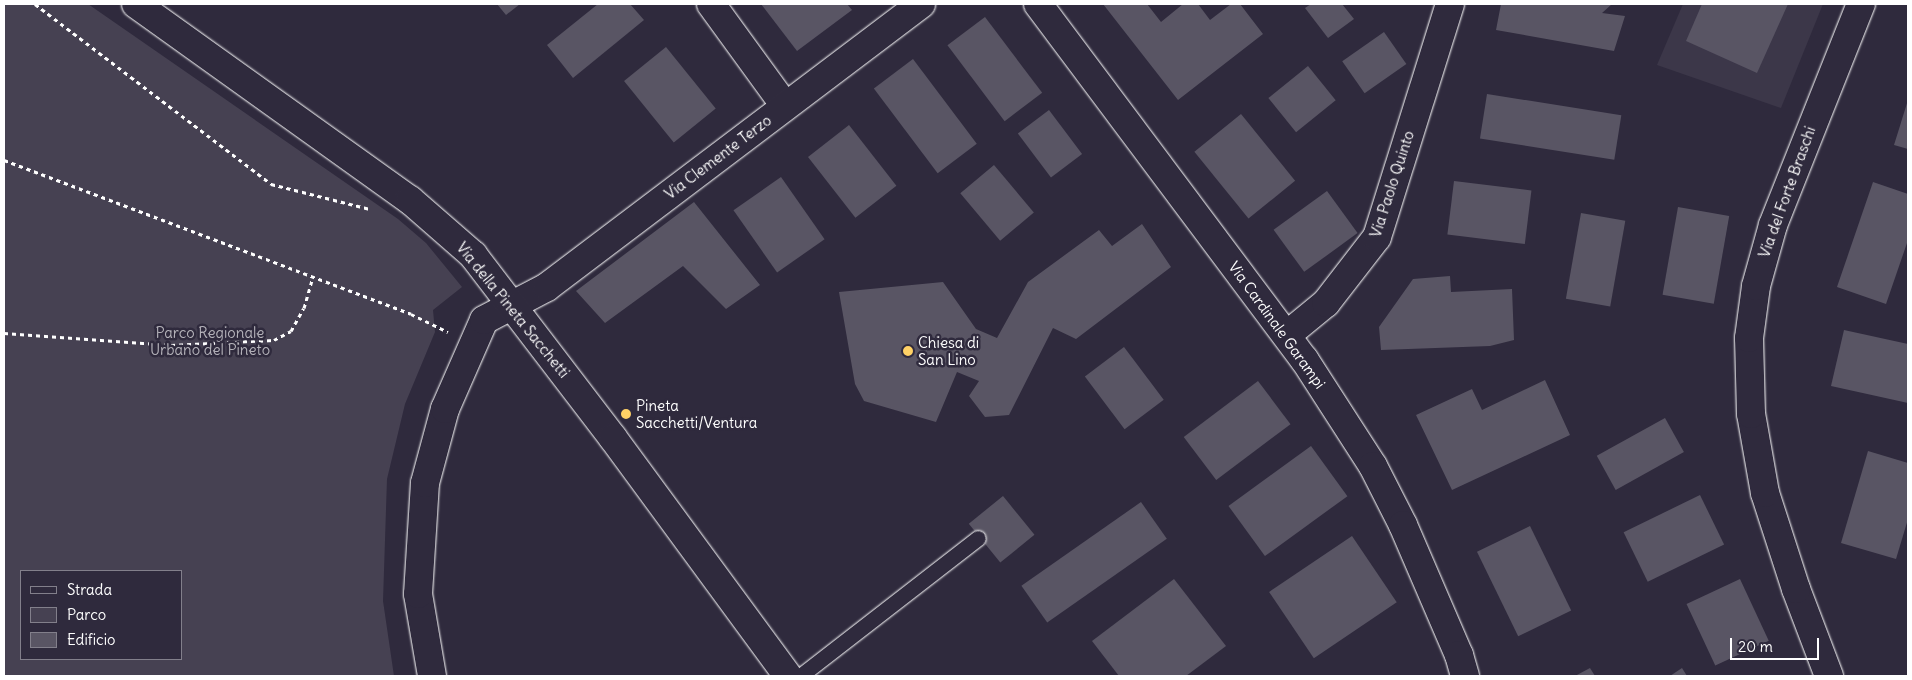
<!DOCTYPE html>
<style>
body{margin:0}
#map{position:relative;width:1912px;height:680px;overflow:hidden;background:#2f2a3d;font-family:Delius,sans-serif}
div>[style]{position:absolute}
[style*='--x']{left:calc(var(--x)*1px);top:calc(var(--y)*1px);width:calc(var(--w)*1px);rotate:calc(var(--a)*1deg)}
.built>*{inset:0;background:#3c3749}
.green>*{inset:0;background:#464152}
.building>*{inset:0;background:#595564;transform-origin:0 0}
.path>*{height:3px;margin-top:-1.5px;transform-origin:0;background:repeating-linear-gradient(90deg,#fff 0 4px,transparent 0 8px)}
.roads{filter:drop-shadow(0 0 1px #fff) drop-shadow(0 0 1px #fff)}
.lane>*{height:15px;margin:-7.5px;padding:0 7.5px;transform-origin:7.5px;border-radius:7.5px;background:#2f2a3d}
.street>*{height:28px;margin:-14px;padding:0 14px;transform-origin:14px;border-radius:14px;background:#2f2a3d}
.secondary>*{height:28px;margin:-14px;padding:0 14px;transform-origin:14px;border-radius:14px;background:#2f2a3d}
.primary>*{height:28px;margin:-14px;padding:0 14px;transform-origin:14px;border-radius:14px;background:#2f2a3d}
.dots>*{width:14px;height:14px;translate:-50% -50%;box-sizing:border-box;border:2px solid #2f2a3d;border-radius:50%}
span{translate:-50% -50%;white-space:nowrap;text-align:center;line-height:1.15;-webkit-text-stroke:5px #2f2a3d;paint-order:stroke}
.street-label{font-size:15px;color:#fff}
.park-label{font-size:15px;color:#b5b3ba}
.poi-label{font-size:15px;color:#fff}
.left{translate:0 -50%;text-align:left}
.frame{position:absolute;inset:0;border:5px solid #fff;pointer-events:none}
.legend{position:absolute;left:20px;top:570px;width:162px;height:90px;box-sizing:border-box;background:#2f2a3d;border:1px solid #827f8b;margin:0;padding:6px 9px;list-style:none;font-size:15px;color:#fff}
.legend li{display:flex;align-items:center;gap:10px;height:25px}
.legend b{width:25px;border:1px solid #827f8b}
.scale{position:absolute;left:1730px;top:638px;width:89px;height:22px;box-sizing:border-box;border:2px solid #fff;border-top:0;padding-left:6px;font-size:15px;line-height:18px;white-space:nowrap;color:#fff;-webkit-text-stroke:4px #2f2a3d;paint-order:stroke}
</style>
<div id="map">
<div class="built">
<i style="clip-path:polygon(1683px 4px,1823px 4px,1781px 108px,1657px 65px)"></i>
</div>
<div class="green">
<i style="clip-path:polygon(evenodd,4px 4px,88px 4px,398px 219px,426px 243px,462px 287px,433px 310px,435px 332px,405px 404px,387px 479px,383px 601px,394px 676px,4px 676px,4px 4px,21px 571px,181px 571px,181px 659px,21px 659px,21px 571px)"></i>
</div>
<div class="building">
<i style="clip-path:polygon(497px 4px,520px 4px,506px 15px)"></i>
<i style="clip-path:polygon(598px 4px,630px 4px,644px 20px,573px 78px,547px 45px)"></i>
<i style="clip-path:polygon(761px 4px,847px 4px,852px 10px,797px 51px)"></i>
<i style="clip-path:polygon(1103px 4px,1147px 4px,1161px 22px,1183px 4px,1198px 4px,1210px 20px,1231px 4px,1240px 4px,1263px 34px,1178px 100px)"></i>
<i style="clip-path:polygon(1311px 4px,1342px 4px,1354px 19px,1328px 38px,1305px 8px)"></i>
<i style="clip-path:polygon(1501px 4px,1612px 4px,1602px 13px,1625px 16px,1614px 51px,1496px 30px)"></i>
<i style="clip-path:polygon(1702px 4px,1788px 4px,1757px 73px,1686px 41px)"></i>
<i style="left:985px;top:17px;width:95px;height:47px;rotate:53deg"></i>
<i style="left:1384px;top:32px;width:39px;height:51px;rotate:55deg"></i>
<i style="left:666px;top:47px;width:79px;height:54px;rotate:51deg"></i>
<i style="left:913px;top:59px;width:106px;height:49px;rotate:53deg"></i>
<i style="left:1308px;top:66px;width:44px;height:51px;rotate:51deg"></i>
<i style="left:1487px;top:94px;width:136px;height:45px;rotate:9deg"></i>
<i style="clip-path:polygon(1908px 100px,1908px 149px,1894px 145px)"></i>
<i style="left:1049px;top:110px;width:55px;height:39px;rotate:53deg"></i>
<i style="left:1241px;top:114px;width:86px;height:60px;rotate:51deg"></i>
<i style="left:849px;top:125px;width:77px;height:52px;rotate:52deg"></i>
<i style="left:994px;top:165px;width:62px;height:44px;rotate:50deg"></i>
<i style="left:781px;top:177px;width:76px;height:58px;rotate:55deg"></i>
<i style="left:1454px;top:181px;width:78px;height:54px;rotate:7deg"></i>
<i style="clip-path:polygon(1873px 182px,1908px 194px,1908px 240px,1886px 304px,1837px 287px)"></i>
<i style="left:1327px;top:191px;width:52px;height:66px;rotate:54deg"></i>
<i style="clip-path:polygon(694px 202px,760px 285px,726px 309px,683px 266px,605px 323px,576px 291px)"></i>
<i style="left:1678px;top:207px;width:52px;height:89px;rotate:10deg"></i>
<i style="left:1581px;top:213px;width:45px;height:87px;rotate:10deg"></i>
<i style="clip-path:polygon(1142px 224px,1171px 267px,1076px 339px,1053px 328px,1009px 415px,985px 417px,969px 396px,979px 381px,957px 372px,936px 422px,864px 401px,855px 384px,839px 292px,943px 282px,976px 329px,997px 338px,1028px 282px,1099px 230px,1112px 246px)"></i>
<i style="clip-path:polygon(1450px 276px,1451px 292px,1512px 289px,1514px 340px,1490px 346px,1381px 350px,1379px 327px,1413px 279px)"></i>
<i style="clip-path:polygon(1844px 330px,1908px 344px,1908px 403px,1831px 386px)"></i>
<i style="left:1124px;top:347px;width:66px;height:49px;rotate:53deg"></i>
<i style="clip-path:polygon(1545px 380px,1570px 435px,1452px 490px,1416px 415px,1472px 389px,1482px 410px)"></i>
<i style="left:1258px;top:381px;width:54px;height:93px;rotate:53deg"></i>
<i style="left:1665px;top:418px;width:39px;height:78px;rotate:61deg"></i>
<i style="left:1311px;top:446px;width:62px;height:102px;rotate:54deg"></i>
<i style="clip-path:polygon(1868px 451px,1908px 463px,1908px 519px,1896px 559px,1841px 543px)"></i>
<i style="left:1700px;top:495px;width:55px;height:85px;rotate:64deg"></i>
<i style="left:1003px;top:496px;width:50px;height:44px;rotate:51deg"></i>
<i style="left:1141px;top:502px;width:45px;height:146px;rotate:55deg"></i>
<i style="left:1530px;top:526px;width:94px;height:59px;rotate:64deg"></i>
<i style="left:1352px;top:536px;width:80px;height:100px;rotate:56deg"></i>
<i style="clip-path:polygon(1174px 579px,1226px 646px,1186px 676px,1119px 676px,1092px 641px)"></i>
<i style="left:1740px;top:579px;width:68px;height:59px;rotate:65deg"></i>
<i style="clip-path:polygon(1590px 668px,1595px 676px,1575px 676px)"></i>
<i style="clip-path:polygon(1682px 668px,1687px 676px,1670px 676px)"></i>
</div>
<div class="path">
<i style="--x:35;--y:4;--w:297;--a:37.3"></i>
<i style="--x:271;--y:184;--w:102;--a:14.2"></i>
<i style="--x:4;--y:160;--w:435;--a:20.7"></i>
<i style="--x:411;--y:314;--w:41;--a:25.9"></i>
<i style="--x:4;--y:333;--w:167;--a:4.1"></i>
<i style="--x:171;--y:345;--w:103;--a:-2.8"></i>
<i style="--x:274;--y:340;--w:19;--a:-28"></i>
<i style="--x:291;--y:331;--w:26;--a:-61"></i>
<i style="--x:304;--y:308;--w:32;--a:-74"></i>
</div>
<div class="roads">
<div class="lane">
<i style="--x:800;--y:676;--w:225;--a:-37.8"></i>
</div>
<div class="street">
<i style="--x:711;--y:4;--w:126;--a:54"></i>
<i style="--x:1038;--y:4;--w:444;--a:53.2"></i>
<i style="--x:1304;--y:359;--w:127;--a:57.2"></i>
<i style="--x:1373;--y:466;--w:66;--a:63"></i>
<i style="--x:1403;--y:525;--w:142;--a:66.7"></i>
<i style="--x:1459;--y:655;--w:22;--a:74"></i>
<i style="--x:1287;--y:335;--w:50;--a:-39.4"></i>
<i style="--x:1326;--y:303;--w:83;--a:-52.3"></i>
<i style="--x:1377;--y:237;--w:244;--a:-72.6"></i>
<i style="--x:432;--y:676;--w:83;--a:-99.7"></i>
<i style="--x:418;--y:594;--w:111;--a:-86.4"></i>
<i style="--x:425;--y:483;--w:77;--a:-74.9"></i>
<i style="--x:445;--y:409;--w:97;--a:-66.3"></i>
<i style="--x:484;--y:320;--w:71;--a:-27.6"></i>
<i style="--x:547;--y:287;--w:469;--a:-37.1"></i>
</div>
<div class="secondary">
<i style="--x:1829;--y:676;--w:93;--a:-110.8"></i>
<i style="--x:1796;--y:589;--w:101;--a:-107.9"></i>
<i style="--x:1765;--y:493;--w:80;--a:-100"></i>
<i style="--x:1751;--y:414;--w:76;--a:-91.5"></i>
<i style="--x:1749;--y:338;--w:52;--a:-82.3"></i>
<i style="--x:1756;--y:286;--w:63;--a:-74.4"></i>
<i style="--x:1773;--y:225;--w:238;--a:-68.3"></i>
</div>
<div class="primary">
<i style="--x:136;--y:4;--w:337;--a:35.6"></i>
<i style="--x:410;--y:200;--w:84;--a:41.1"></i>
<i style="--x:473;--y:255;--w:230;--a:52.6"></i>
<i style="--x:613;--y:438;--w:295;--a:53.7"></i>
</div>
</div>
<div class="dots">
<i style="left:908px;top:351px;background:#ffd166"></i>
<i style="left:626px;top:414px;background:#ffd166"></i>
</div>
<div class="street-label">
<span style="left:718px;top:157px;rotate:-37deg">Via Clemente Terzo</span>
<span style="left:1392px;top:184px;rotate:-72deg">Via Paolo Quinto</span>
<span style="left:1787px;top:192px;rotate:-70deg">Via del Forte Braschi</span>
<span style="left:513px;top:310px;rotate:51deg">Via della Pineta Sacchetti</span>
<span style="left:1277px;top:325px;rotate:54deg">Via Cardinale Garampi</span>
</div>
<div class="park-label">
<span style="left:210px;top:341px">Parco Regionale<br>Urbano del Pineto</span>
</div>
<div class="poi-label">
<span class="left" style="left:918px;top:351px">Chiesa di<br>San Lino</span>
<span class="left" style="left:636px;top:414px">Pineta<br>Sacchetti/Ventura</span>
</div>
<div class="frame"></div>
<ul class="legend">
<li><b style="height:6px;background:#2f2a3d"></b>Strada</li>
<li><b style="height:14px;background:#464152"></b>Parco</li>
<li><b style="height:14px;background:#595564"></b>Edificio</li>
</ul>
<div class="scale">20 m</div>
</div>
